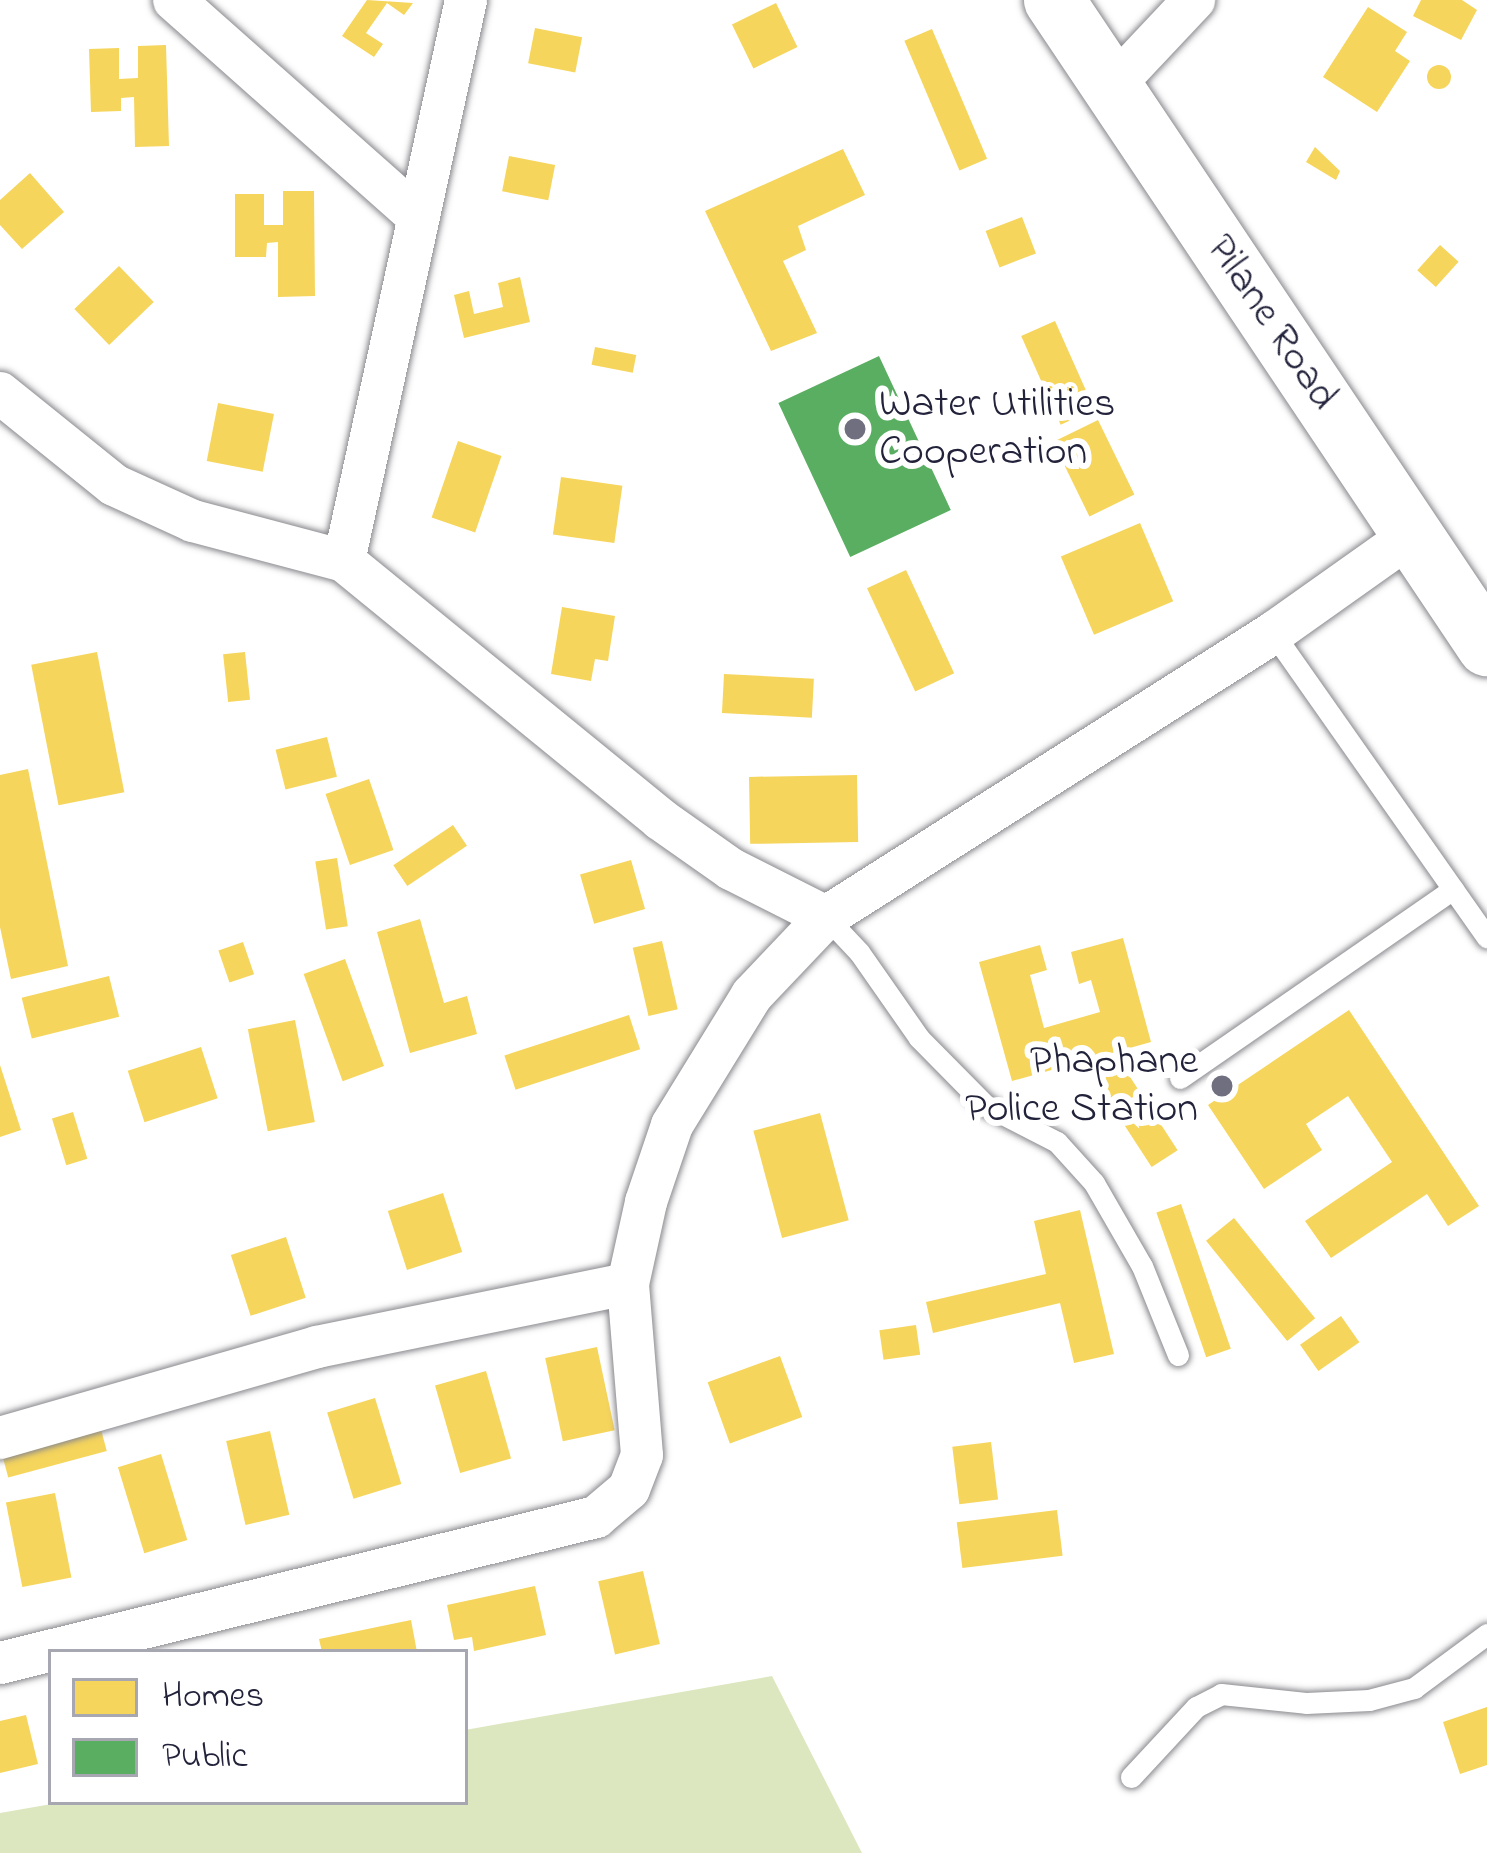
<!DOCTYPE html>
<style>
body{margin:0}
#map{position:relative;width:1487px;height:1853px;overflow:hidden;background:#fff;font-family:"Indie Flower",sans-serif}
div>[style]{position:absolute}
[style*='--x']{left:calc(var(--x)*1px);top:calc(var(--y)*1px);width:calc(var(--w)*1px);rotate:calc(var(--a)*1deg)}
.green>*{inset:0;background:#dce7bf}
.homes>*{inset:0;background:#f6d55c;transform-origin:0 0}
.round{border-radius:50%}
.public>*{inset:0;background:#5aae61;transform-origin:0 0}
.roads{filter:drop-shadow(0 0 3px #8a8a8f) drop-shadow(0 0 3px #8a8a8f)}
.service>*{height:21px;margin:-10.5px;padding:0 10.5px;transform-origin:10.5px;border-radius:10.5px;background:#fff}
.minor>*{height:42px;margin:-21px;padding:0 21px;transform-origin:21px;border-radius:21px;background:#fff}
.secondary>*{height:60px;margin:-30px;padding:0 30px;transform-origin:30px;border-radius:30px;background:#fff}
.dots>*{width:33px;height:33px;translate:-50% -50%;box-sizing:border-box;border:6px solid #fff;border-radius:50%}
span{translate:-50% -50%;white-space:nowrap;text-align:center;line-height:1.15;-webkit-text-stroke:12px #fff;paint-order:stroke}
.street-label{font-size:42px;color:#22223b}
.poi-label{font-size:42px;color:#22223b}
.left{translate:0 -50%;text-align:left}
.right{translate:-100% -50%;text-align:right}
.legend{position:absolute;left:48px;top:1649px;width:420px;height:156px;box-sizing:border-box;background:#fff;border:3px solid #a7a7b1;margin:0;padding:15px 21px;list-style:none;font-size:36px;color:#22223b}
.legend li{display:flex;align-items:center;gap:24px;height:60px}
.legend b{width:60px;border:3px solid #a7a7b1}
</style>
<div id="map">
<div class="green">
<i style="clip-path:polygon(772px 1676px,862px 1853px,0 1853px,0 1813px,63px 1802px,465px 1802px,465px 1730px)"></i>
</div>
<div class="homes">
<i style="clip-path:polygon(367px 0,413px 3px,404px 15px,387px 3px,366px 33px,383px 44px,374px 57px,342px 36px)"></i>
<i style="clip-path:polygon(1421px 0,1462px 0,1477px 10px,1461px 40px,1413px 16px)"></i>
<i style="left:776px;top:3px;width:49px;height:49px;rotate:64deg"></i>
<i style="clip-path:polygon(1368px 7px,1407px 32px,1395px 51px,1410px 61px,1377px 112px,1323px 77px)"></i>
<i style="left:535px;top:28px;width:48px;height:36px;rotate:11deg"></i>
<i style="left:932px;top:29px;width:141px;height:30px;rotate:67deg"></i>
<i style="clip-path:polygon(166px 45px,169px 146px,135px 147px,134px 97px,121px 98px,121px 111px,91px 112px,89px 49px,119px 48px,119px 79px,138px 78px,138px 46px)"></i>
<i class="round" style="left:1427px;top:65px;width:24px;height:24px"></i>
<i style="clip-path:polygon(1315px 147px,1340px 171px,1336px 180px,1306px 162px)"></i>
<i style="clip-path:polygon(843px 149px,865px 195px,798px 226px,806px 250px,783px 261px,817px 333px,771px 351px,705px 211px)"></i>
<i style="left:509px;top:156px;width:47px;height:36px;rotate:11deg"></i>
<i style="clip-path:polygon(30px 173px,64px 212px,22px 249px,0 225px,0 200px)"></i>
<i style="clip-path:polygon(283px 191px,314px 191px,315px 296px,278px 297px,278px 242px,267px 243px,266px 257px,235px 257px,235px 194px,264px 194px,264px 225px,283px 225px)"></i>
<i style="left:1022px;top:217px;width:39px;height:39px;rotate:69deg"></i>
<i style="left:1440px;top:245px;width:25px;height:34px;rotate:42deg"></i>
<i style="left:119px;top:266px;width:50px;height:62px;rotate:46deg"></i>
<i style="clip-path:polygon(520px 277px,530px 322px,464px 338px,454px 295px,469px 291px,474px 314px,503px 307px,498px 283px)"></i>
<i style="left:1055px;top:321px;width:97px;height:37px;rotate:66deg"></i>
<i style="left:595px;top:347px;width:42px;height:18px;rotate:11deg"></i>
<i style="left:218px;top:403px;width:57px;height:59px;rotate:11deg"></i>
<i style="left:1098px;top:420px;width:83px;height:50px;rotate:64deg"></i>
<i style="left:458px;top:441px;width:46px;height:81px;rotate:19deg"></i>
<i style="left:561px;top:477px;width:62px;height:58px;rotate:8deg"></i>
<i style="left:1140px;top:523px;width:85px;height:86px;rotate:67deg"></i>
<i style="left:906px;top:570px;width:114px;height:43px;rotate:65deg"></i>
<i style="clip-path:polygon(562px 607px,615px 616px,608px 661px,595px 659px,591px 681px,551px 674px)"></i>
<i style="left:97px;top:652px;width:143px;height:67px;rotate:79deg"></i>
<i style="left:245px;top:652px;width:48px;height:22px;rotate:84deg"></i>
<i style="left:724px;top:674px;width:90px;height:39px;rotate:3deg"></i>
<i style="left:327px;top:737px;width:41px;height:53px;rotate:76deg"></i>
<i style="clip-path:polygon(28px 769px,68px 966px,11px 979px,0 927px,0 775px)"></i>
<i style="left:857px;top:775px;width:67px;height:108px;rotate:89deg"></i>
<i style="left:369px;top:779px;width:75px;height:46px;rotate:71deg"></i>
<i style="left:453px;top:825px;width:25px;height:72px;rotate:56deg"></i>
<i style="left:337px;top:858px;width:69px;height:22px;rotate:81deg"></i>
<i style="left:631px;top:860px;width:51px;height:53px;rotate:74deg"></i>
<i style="clip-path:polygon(420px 919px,444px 1003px,467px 996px,477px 1034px,410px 1053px,377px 932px)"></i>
<i style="clip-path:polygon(1123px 938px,1151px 1042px,1012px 1081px,979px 962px,1040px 945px,1047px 970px,1030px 975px,1044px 1028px,1100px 1012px,1091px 980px,1079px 984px,1071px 952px)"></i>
<i style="left:662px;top:941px;width:70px;height:30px;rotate:77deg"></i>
<i style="left:243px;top:942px;width:34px;height:26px;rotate:71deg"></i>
<i style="left:345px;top:959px;width:114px;height:44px;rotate:70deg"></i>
<i style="left:109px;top:976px;width:42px;height:90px;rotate:76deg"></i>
<i style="clip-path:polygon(1349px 1010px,1479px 1206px,1448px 1226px,1427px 1194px,1331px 1258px,1305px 1221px,1392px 1162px,1348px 1096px,1306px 1124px,1322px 1150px,1264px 1189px,1208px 1105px)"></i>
<i style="left:629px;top:1015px;width:36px;height:131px;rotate:72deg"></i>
<i style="left:295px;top:1020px;width:104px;height:48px;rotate:79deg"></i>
<i style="left:201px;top:1047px;width:54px;height:77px;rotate:72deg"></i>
<i style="left:1121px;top:1063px;width:104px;height:31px;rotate:57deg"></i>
<i style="clip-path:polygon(0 1065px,21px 1130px,0 1137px)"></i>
<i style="left:73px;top:1112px;width:49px;height:22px;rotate:73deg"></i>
<i style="left:820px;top:1113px;width:111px;height:69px;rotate:75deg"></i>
<i style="left:443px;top:1193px;width:62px;height:58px;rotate:72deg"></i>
<i style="left:1181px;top:1204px;width:153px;height:26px;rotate:71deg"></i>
<i style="clip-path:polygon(1080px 1210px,1114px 1354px,1074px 1363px,1060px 1303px,933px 1333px,926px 1302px,1046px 1274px,1034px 1221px)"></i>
<i style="left:1234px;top:1218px;width:129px;height:36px;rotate:51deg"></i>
<i style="left:286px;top:1237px;width:64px;height:58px;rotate:72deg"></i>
<i style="left:1341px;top:1316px;width:32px;height:50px;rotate:55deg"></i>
<i style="left:916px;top:1325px;width:30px;height:37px;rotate:82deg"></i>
<i style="left:597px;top:1347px;width:85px;height:53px;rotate:78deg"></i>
<i style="left:780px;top:1356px;width:65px;height:77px;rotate:70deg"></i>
<i style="left:486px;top:1371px;width:91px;height:53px;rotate:74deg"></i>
<i style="left:375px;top:1398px;width:90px;height:50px;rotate:73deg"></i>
<i style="left:99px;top:1422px;width:30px;height:102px;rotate:75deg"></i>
<i style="left:270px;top:1431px;width:86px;height:45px;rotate:77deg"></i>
<i style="left:991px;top:1442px;width:58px;height:39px;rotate:83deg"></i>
<i style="left:161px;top:1454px;width:90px;height:45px;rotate:73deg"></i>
<i style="left:55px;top:1493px;width:86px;height:50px;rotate:79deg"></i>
<i style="left:1057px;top:1510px;width:46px;height:101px;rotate:83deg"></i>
<i style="left:643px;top:1571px;width:75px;height:46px;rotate:77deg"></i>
<i style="clip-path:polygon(535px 1586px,546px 1635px,474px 1651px,472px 1637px,454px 1640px,447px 1605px)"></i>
<i style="clip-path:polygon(411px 1620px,417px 1652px,322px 1652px,319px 1639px)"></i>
<i style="clip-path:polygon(1487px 1707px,1487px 1765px,1460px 1774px,1443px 1722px)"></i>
<i style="clip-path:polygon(26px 1715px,38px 1764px,0 1773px,0 1721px)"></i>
</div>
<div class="public">
<i style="left:879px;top:356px;width:170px;height:111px;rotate:65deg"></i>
</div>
<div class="roads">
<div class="service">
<i style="--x:1273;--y:633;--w:372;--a:54.9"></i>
<i style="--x:826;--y:917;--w:48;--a:46.7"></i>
<i style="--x:859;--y:952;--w:105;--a:55.1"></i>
<i style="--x:919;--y:1038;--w:94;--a:45.4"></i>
<i style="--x:985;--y:1105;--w:81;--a:27.2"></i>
<i style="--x:1057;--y:1142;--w:55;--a:47.9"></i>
<i style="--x:1094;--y:1183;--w:96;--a:60"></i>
<i style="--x:1142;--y:1266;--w:96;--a:68"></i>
<i style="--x:1180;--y:1078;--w:332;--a:-34.7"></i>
<i style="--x:1131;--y:1777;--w:96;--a:-47.1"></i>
<i style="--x:1196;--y:1707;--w:28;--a:-27"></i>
<i style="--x:1221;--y:1694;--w:85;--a:6"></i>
<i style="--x:1306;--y:1703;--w:63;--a:-2.7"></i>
<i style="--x:1369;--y:1700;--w:47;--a:-14.9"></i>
<i style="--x:1414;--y:1688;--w:91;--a:-36.5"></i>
</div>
<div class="minor">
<i style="--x:174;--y:0;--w:325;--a:41.6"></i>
<i style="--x:1112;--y:87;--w:120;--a:-46.7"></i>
<i style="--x:0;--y:393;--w:146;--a:38.9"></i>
<i style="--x:114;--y:485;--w:87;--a:24.5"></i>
<i style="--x:193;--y:521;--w:156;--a:14.8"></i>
<i style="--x:344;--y:561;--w:408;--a:39.2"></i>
<i style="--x:660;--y:819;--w:87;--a:35.2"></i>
<i style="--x:731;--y:869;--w:106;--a:26.8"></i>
<i style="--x:344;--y:561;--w:574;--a:-77.73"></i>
<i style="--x:0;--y:1438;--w:330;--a:-16"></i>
<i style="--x:317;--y:1347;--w:317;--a:-11.5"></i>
<i style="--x:0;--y:1663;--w:614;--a:-13.76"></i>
<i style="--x:596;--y:1517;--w:43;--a:-40.3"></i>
<i style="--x:629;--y:1489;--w:36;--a:-69"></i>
<i style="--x:642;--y:1455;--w:172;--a:-94.7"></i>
<i style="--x:628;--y:1284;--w:84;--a:-77.6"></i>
<i style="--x:646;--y:1202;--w:81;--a:-71.3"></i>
<i style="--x:672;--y:1125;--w:153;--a:-58.4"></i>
<i style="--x:752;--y:995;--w:108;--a:-46.5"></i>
<i style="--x:826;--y:917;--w:530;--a:-32.43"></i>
<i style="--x:1273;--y:633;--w:171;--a:-35.3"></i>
</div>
<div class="secondary">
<i style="--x:1054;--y:0;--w:778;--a:56.17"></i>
</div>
</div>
<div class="dots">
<i style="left:855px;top:429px;background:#6f6f80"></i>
<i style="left:1222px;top:1086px;background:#6f6f80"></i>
</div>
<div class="street-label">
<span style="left:1271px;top:323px;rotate:56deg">Pilane Road</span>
</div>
<div class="poi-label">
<span class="left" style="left:879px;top:429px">Water Utilities<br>Cooperation</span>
<span class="right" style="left:1198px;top:1086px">Phaphane<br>Police Station</span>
</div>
<ul class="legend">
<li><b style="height:33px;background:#f6d55c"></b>Homes</li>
<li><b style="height:33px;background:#5aae61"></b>Public</li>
</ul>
</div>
